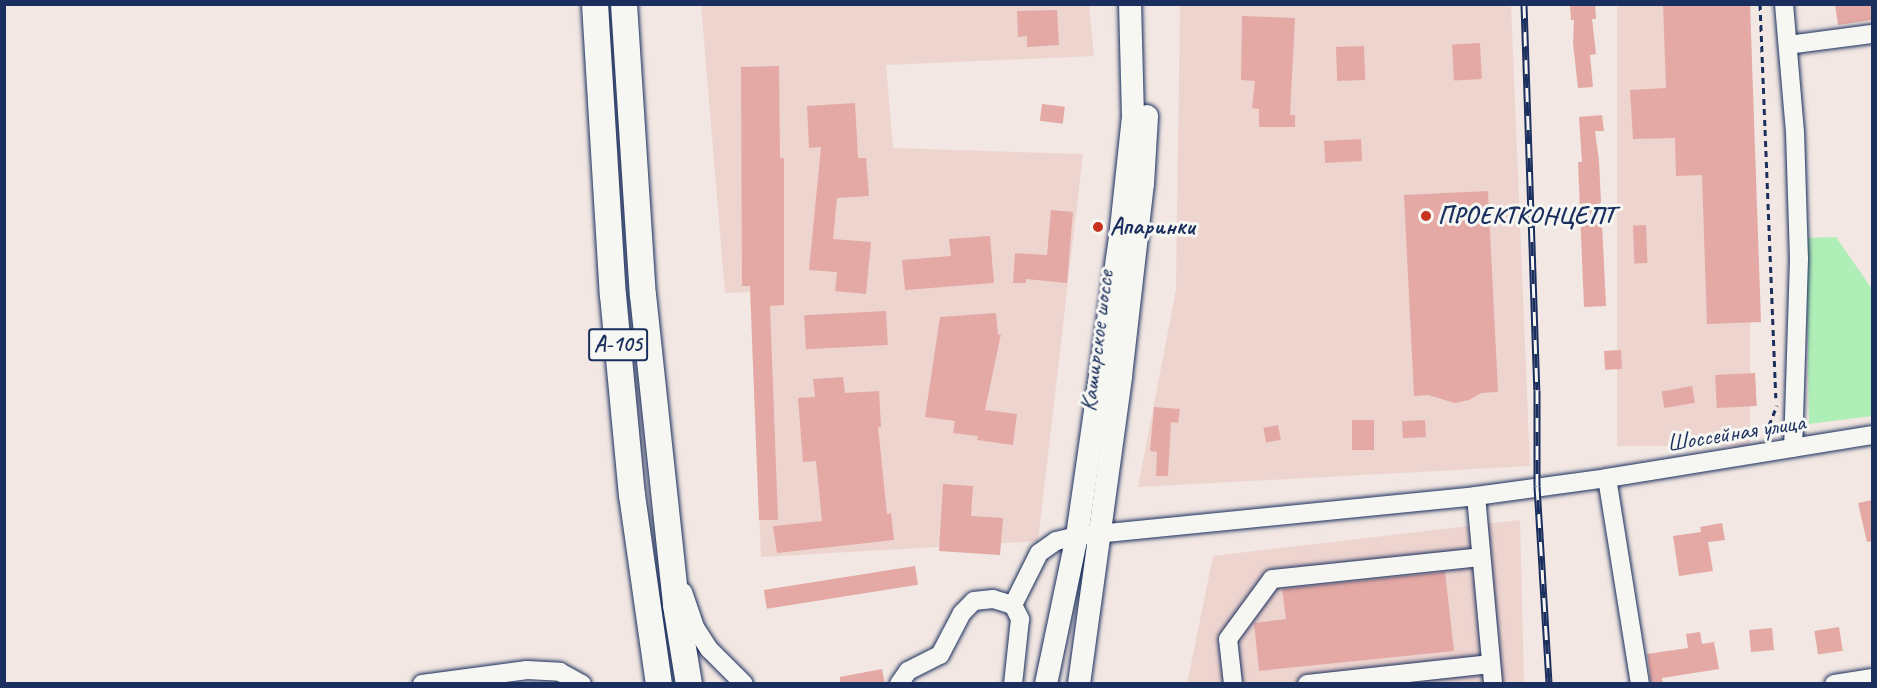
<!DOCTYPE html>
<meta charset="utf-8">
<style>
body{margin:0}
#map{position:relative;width:1877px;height:688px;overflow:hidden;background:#f2e7e2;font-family:Caveat,sans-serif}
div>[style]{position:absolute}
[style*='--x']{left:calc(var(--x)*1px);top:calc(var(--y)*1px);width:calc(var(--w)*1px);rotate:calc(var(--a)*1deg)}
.built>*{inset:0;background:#eed4cf;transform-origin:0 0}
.green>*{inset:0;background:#afefb7}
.building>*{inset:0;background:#e4a9a4;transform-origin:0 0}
.path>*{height:3px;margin-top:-1.5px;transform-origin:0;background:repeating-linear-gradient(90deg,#1b2f5e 0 6px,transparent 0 10.5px)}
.roads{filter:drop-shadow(0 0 2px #1b2f5e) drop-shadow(0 0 2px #1b2f5e)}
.minor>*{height:18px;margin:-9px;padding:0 9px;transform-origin:9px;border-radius:9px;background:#f6f6f2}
.major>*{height:22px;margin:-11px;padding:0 11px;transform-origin:11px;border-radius:11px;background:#f6f6f2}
.highway>*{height:26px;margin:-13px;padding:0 13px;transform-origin:13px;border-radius:13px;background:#f6f6f2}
.rail>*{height:7px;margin-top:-3.5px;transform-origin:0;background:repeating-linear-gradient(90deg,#f6f6f2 0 14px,#1b2f5e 0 28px);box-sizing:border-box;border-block:2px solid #1b2f5e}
.dots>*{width:16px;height:16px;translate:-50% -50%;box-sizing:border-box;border:3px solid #f6f6f2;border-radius:50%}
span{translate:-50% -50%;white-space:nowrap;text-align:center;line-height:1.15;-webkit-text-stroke:6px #f6f6f2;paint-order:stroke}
.shield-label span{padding:2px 4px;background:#f6f6f2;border:2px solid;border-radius:4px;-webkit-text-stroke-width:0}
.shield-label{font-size:22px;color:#1b2f5e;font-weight:700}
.poi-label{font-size:24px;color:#1b2f5e;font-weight:700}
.left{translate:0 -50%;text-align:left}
.street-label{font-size:24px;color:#1b2f5e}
.frame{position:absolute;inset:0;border:6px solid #1b2f5e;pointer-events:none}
</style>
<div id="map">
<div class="built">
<i style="clip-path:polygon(701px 5px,1089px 5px,1094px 56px,886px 65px,893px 148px,1083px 154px,1038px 541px,761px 557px,750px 292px,725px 293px)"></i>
<i style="clip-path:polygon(1180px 5px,1511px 5px,1530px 466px,1138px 487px,1176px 290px)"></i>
<i style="left:1617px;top:5px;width:133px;height:441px"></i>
<i style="clip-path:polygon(1520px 520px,1524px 683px,1187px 684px,1213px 556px)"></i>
</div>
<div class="green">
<i style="clip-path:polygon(1836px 237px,1872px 289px,1872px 416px,1809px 424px,1806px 238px)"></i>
</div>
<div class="building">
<i style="clip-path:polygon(1570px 4px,1595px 4px,1596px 19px,1592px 19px,1596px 54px,1590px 55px,1593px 87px,1578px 88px,1573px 43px,1574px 20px,1571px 20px)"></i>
<i style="clip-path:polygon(1663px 4px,1750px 4px,1761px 322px,1707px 324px,1702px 175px,1676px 176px,1675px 138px,1633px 139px,1630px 90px,1666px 88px)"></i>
<i style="clip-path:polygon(1835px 4px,1872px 4px,1872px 20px,1838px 25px)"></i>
<i style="clip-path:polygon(1057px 10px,1059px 45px,1027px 47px,1027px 36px,1018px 37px,1017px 11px)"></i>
<i style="clip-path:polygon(1242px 16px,1295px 18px,1290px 115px,1295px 115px,1295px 127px,1259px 127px,1259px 109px,1252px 108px,1255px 81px,1241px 80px)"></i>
<i style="left:1480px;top:43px;width:36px;height:28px;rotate:87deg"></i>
<i style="left:1364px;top:46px;width:34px;height:28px;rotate:88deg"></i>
<i style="clip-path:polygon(779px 66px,780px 158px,784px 158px,784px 305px,770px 306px,778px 520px,759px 520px,750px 286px,742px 286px,741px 67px)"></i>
<i style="clip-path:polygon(855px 103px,858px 158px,866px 158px,869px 196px,837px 198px,833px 239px,871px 242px,866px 294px,835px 291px,837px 272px,809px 270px,821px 147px,809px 148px,807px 106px)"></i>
<i style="left:1042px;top:104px;width:23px;height:17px;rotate:7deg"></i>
<i style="clip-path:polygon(1602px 115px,1604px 131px,1595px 131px,1599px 161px,1606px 306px,1584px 307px,1578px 162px,1582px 162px,1579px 117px)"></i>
<i style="left:1361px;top:139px;width:22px;height:37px;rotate:87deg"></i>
<i style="clip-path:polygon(1488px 191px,1498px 392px,1481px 393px,1469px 400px,1455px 403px,1428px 395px,1414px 396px,1404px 195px)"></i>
<i style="clip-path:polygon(1051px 210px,1073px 212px,1067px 283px,1026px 279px,1026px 283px,1013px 283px,1015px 253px,1047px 255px)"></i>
<i style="left:1646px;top:225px;width:38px;height:13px;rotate:88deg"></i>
<i style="clip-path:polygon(990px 236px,994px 283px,905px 290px,902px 260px,951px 256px,949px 239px)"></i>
<i style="left:886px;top:311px;width:34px;height:82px;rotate:87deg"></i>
<i style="clip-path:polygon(996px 313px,998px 335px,1001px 334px,985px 410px,1017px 414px,1013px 445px,977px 440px,978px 436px,953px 433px,955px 421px,925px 417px,940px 317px)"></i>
<i style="left:1621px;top:350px;width:19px;height:17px;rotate:87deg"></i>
<i style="left:1755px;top:373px;width:33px;height:40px;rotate:87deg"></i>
<i style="clip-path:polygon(843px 377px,845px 393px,879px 391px,881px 427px,878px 427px,887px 514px,891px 513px,894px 540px,777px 553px,773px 526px,822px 521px,816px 461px,803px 462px,798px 398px,815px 397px,813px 379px)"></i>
<i style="left:1692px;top:386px;width:17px;height:31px;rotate:80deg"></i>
<i style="clip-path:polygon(1154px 407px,1180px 409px,1178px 423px,1171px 422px,1168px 476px,1156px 476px,1157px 452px,1150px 451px)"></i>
<i style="left:1352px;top:420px;width:22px;height:30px"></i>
<i style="left:1425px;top:420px;width:17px;height:23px;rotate:87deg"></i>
<i style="left:1278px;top:425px;width:15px;height:15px;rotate:79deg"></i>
<i style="clip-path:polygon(943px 484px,973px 486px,971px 516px,1003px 518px,1000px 555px,939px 551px)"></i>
<i style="clip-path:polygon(1872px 500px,1872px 541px,1867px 542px,1858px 503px)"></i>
<i style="clip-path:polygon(1722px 523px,1725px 540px,1708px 542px,1713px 571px,1679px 576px,1673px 536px,1701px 532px,1700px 527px)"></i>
<i style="left:915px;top:566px;width:19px;height:153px;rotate:81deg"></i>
<i style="clip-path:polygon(1445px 572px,1454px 651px,1259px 671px,1254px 623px,1286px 619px,1282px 589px)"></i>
<i style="left:1839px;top:627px;width:24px;height:25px;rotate:81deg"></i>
<i style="left:1772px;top:628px;width:22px;height:23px;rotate:85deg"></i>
<i style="clip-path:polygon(1700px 632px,1702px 644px,1714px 642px,1719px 669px,1662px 678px,1663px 684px,1651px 684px,1647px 654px,1688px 648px,1686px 634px)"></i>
<i style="clip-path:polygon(882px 669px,885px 684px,840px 684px,840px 677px)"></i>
</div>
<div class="path">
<i style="--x:1760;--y:4;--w:394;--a:87.7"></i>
<i style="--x:1765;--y:435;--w:32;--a:-68"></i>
</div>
<div class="roads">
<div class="minor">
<i style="--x:1784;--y:4;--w:128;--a:85.1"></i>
<i style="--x:1795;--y:132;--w:127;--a:88.2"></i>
<i style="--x:1799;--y:259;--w:189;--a:91.8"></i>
<i style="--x:1788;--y:45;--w:85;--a:-7.5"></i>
<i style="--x:1607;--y:478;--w:209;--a:80.9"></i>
<i style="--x:1476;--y:496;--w:189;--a:84.8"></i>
<i style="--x:683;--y:592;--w:39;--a:71"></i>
<i style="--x:696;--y:629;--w:24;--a:57"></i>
<i style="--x:709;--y:649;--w:49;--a:45"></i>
<i style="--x:1013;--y:605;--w:58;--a:-63.4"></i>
<i style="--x:1039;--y:553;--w:21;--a:-35"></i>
<i style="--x:1056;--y:541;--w:22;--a:-13"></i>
<i style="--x:1077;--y:536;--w:401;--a:-5.7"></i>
<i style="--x:1476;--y:496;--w:132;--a:-7.8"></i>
<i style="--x:1607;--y:478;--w:268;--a:-9.2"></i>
<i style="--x:422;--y:684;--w:106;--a:-7.6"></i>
<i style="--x:527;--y:670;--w:33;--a:3"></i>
<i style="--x:560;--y:672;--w:25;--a:29"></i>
<i style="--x:899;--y:684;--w:16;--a:-55"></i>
<i style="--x:908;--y:671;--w:36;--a:-27"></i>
<i style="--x:940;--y:655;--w:47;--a:-62.4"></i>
<i style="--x:962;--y:613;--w:17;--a:-45"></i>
<i style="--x:974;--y:601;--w:19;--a:-6"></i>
<i style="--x:993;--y:599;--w:21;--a:17"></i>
<i style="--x:1013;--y:605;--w:16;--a:63"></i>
<i style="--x:1020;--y:619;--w:65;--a:96.1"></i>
<i style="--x:1233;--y:684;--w:45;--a:-96.3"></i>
<i style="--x:1228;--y:639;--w:74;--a:-53.7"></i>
<i style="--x:1272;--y:579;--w:210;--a:-6"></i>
<i style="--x:1307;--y:684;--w:185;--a:-6.2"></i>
<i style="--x:1834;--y:684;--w:38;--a:-9"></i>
</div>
<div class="major">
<i style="--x:1046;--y:684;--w:151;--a:-78.2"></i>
<i style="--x:1077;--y:536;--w:310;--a:-81.8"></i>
<i style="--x:1121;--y:229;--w:113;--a:-83.9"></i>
<i style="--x:1133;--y:117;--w:113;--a:-91.5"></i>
<i style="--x:1079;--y:684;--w:311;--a:-82.2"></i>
<i style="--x:1121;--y:376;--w:193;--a:-83.5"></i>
<i style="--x:1143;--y:184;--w:68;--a:-86.6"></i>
</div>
<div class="highway">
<i style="--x:595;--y:4;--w:292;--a:86.5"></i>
<i style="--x:613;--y:295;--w:201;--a:84.6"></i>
<i style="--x:632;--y:495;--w:191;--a:81.9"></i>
<i style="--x:624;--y:4;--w:292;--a:86.3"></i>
<i style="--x:643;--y:295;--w:312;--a:83.9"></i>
<i style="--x:676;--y:605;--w:80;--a:80.7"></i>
</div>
</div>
<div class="rail">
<i style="--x:1524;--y:4;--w:386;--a:88.1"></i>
<i style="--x:1537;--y:390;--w:96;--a:90"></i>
<i style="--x:1537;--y:486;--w:198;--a:86.5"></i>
</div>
<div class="dots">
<i style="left:1426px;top:216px;background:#c8321e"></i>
<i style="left:1098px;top:227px;background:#c8321e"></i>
</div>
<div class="shield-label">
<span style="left:618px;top:345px">А-105</span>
</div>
<div class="poi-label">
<span class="left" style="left:1438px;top:216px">ПРОЕКТКОНЦЕПТ</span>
<span class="left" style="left:1110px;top:227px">Апаринки</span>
</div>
<div class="street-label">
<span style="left:1097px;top:341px;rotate:-83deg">Каширское шоссе</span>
<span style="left:1736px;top:433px;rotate:-9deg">Шоссейная улица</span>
</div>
<div class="frame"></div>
</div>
